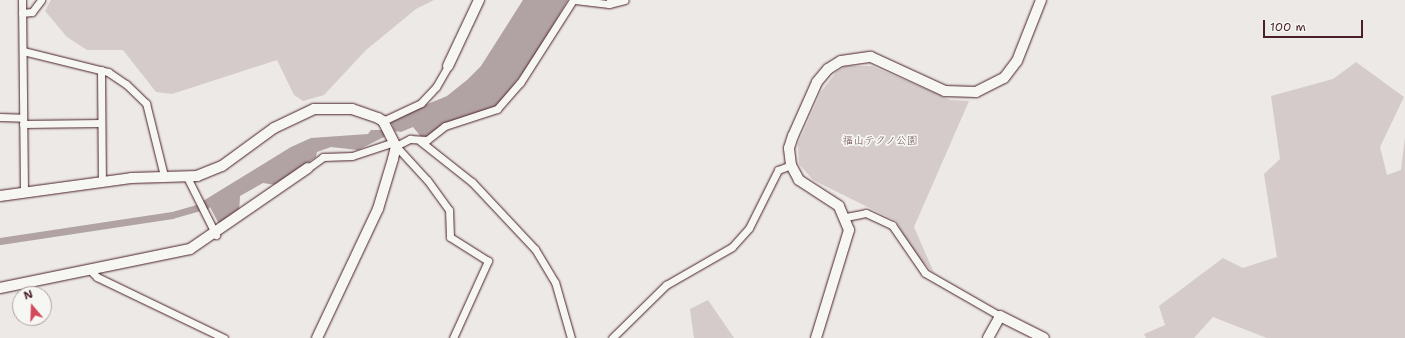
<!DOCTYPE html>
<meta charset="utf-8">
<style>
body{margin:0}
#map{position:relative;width:1405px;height:338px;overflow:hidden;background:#ece9e6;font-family:"Shantell Sans","Klee One",sans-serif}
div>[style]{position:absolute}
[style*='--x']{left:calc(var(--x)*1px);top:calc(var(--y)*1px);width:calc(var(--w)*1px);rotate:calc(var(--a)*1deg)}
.green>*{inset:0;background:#d4cbca}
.water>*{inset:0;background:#b1a2a3}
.canal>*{height:7px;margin:-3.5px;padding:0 3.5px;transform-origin:3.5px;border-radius:3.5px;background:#b1a2a3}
.roads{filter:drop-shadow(0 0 1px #4a1f2b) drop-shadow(0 0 1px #4a1f2b)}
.street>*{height:7px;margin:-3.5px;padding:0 3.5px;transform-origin:3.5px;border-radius:3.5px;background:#f6f6f2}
.secondary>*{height:10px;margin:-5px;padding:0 5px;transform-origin:5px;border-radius:5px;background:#f6f6f2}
span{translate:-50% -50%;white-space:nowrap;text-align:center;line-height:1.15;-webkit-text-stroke:3.5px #f6f6f2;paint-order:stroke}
.park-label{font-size:11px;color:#6c4a53}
.north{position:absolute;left:12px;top:286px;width:40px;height:40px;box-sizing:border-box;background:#f6f6f2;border:1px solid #b1a0a2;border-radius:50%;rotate:341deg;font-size:11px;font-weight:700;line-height:16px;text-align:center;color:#4a1f2b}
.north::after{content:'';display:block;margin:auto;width:14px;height:18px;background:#d1495b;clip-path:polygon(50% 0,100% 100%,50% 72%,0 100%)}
.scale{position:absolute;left:1263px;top:20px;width:100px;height:18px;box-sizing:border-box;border:2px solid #4a1f2b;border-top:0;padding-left:5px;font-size:12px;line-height:14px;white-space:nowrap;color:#4a1f2b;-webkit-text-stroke:3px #f6f6f2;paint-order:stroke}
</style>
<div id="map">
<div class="green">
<i style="clip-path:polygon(51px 0,434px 0,416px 9px,366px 50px,324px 95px,303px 101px,294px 95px,277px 60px,172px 94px,156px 92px,123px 50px,87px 50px,67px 37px,45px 11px)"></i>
<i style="clip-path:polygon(1356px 62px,1404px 97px,1380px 147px,1387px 175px,1401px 170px,1405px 137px,1405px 338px,1267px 338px,1213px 317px,1194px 338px,1146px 338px,1144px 334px,1165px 325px,1159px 306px,1223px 258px,1243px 268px,1277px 257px,1264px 174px,1280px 159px,1271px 96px,1333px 79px)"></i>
<i style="clip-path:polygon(846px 66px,872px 66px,951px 100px,969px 101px,914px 227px,934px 273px,913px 253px,896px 221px,813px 180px,799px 164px,798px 144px,821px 92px,836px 72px)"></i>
<i style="clip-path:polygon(708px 300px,734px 338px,694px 338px,690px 309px)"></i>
</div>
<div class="water">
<i style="clip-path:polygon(523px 0,568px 0,532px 61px,496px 107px,427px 138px,422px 138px,413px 127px,401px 132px,395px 131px,391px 122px,394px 118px,447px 96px,467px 80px,481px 66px)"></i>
<i style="clip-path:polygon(371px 130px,384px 130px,386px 136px,358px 150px,331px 147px,317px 152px,316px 157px,276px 185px,263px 183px,240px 196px,239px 213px,220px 226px,210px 207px,205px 208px,203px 201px,291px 147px,311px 138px,368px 134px)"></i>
</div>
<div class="canal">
<i style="--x:0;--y:241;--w:174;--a:-8.6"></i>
<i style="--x:172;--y:215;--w:35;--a:-16"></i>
</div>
<div class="roads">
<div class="street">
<i style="--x:22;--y:0;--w:193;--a:89.4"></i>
<i style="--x:575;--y:0;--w:34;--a:7"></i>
<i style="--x:609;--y:4;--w:4;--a:-76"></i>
<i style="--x:609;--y:4;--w:16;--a:-14"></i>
<i style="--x:22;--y:13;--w:10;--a:-6"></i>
<i style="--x:32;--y:12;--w:15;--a:-53"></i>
<i style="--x:23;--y:51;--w:88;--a:13.9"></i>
<i style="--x:108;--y:72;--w:22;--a:34"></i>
<i style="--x:126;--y:84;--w:28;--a:44"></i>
<i style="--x:146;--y:103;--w:75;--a:76.1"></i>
<i style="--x:101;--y:70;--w:112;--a:89.5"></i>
<i style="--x:0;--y:117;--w:23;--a:2"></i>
<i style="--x:383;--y:121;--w:42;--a:-25.3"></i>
<i style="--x:421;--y:103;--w:22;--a:-47"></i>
<i style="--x:436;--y:87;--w:24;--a:-60"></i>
<i style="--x:23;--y:124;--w:78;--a:-0.7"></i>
<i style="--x:420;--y:141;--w:66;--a:38.3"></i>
<i style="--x:472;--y:182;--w:92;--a:46.8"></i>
<i style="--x:535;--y:249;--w:39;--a:59"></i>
<i style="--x:555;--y:282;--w:58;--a:74.1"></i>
<i style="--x:308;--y:168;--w:19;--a:-36"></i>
<i style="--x:323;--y:157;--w:29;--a:-2"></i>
<i style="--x:352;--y:156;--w:44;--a:-18.4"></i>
<i style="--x:187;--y:177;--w:65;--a:63.4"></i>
<i style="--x:846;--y:217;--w:20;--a:-11"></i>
<i style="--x:866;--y:213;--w:29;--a:25"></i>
<i style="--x:892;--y:225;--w:58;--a:55.5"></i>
<i style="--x:925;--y:273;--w:86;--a:29.8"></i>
<i style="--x:92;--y:272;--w:7;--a:45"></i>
<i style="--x:97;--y:277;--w:141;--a:25.7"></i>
<i style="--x:453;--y:338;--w:85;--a:-65.6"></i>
<i style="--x:488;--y:261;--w:45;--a:-147.7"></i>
<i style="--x:450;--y:237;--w:27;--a:-92"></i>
<i style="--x:449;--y:210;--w:37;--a:-126"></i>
<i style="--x:427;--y:180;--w:46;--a:-132.4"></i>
<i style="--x:396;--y:146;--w:16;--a:-27"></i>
<i style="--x:410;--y:139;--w:17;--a:3"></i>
<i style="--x:427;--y:140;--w:23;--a:-38"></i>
<i style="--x:445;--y:126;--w:55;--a:-18.1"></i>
<i style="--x:497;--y:109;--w:35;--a:-49"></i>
<i style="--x:520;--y:83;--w:98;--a:-57.4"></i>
<i style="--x:612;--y:338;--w:76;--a:-44.5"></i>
<i style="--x:666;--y:285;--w:76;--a:-29.9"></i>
<i style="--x:732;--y:247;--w:25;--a:-48"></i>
<i style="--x:749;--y:228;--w:65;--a:-63.4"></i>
<i style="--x:778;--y:170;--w:14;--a:-21"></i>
</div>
<div class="secondary">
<i style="--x:448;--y:66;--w:73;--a:-64.8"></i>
<i style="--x:0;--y:196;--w:132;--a:-7.8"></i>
<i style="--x:131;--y:178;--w:66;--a:-1.7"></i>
<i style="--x:197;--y:176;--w:27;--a:-22"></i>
<i style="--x:222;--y:166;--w:64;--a:-36.2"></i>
<i style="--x:274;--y:128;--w:44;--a:-25.4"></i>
<i style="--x:314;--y:109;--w:38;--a:0"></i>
<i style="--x:352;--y:109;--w:28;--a:19"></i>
<i style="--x:378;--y:118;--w:6;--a:31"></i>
<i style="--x:383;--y:121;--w:28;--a:63"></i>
<i style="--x:396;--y:146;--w:13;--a:103"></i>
<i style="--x:393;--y:159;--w:52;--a:106.7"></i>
<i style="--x:378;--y:209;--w:143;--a:115.3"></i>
<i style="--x:0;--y:288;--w:194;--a:-11.6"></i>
<i style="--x:190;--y:249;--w:143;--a:-34.5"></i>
<i style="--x:816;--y:338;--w:113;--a:-73"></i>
<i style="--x:849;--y:230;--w:26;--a:-113"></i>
<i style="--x:839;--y:206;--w:48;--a:-147"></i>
<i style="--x:799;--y:180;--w:17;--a:-118"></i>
<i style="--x:791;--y:165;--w:17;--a:-97"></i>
<i style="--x:789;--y:148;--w:13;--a:-72"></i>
<i style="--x:793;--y:136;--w:59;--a:-66"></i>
<i style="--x:817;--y:82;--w:17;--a:-50"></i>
<i style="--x:828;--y:69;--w:15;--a:-32"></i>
<i style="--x:841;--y:61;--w:30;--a:-8"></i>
<i style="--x:871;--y:57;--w:81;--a:24.7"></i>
<i style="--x:945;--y:91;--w:31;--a:2"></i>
<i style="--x:976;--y:92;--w:31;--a:-27"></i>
<i style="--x:1004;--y:78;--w:21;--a:-53"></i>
<i style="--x:1017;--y:61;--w:66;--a:-68.5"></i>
<i style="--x:988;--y:338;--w:25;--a:-61"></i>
<i style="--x:1000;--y:316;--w:49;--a:26.6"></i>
</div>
</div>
<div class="park-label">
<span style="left:880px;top:141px">福山テクノ公園</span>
</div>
<div class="north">N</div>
<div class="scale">100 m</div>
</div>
